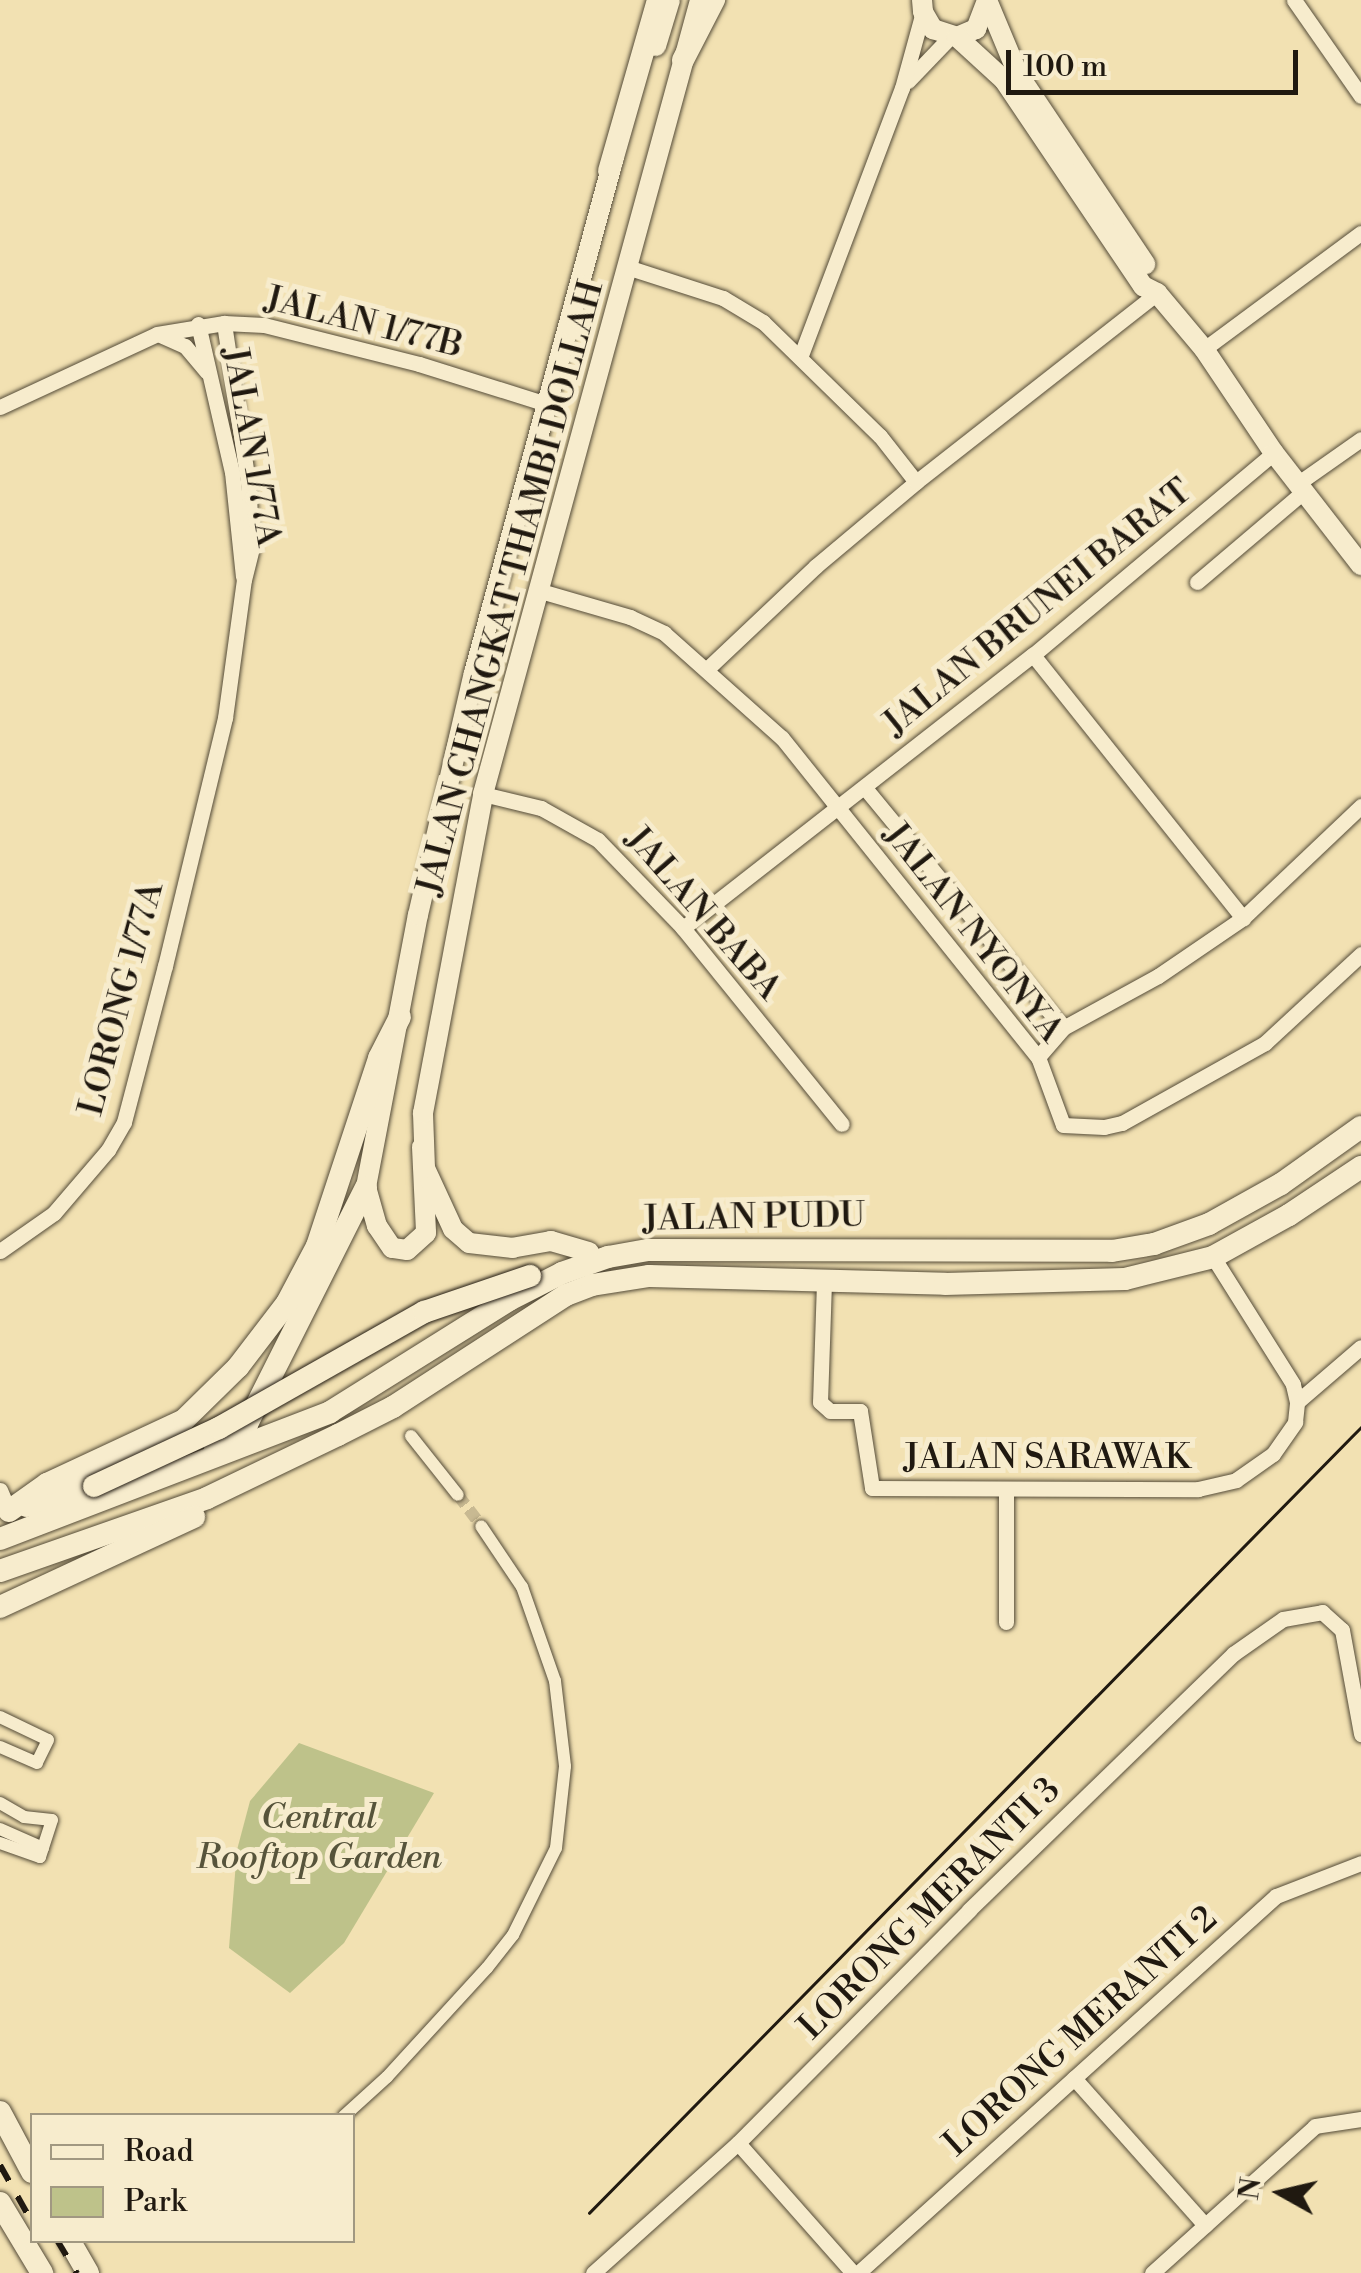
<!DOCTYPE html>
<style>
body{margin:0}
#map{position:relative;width:1361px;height:2273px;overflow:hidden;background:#f2e1b2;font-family:"Libre Bodoni",serif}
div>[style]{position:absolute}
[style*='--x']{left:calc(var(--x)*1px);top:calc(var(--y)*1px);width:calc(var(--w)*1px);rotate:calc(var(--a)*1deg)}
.green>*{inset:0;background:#bec28a}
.pedestrian-tunnel>*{height:12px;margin-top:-6px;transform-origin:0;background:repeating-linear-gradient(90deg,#c8b992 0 12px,transparent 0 18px)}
.roads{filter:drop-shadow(0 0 2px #544b38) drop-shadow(0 0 2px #544b38)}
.pedestrian>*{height:12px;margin:-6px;padding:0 6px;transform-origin:6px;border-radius:6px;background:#f7eccd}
.minor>*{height:15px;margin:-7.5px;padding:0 7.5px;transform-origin:7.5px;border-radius:7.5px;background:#f7eccd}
.tertiary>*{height:20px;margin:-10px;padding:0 10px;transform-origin:10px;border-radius:10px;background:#f7eccd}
.secondary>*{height:22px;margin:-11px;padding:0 11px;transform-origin:11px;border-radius:11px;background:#f7eccd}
.tram>*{height:2.5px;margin:-1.25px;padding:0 1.25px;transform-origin:1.25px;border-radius:1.25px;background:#201910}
.rail>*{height:6px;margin-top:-3px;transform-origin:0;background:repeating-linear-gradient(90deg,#201910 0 18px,transparent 0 36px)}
.bridges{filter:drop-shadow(0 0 2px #201910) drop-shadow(0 0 2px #201910)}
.secondary-bridge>*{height:22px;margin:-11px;padding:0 11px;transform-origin:11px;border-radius:11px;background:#f7eccd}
span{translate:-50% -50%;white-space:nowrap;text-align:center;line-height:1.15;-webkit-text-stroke:10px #f7eccd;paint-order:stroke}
.street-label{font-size:35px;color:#201910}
.park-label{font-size:35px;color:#57543b;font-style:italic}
.legend{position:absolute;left:30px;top:2113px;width:325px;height:130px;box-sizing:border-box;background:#f7eccd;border:2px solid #a19881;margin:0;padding:12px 18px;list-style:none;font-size:30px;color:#201910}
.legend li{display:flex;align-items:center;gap:20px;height:50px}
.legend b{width:50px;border:2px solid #a19881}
.north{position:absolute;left:1231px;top:2143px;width:100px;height:100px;-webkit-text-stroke:8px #f7eccd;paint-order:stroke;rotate:278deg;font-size:28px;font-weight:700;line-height:40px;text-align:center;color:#201910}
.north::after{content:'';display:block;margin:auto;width:35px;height:45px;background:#201910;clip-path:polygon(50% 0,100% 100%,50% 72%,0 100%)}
.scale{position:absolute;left:1006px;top:50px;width:292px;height:45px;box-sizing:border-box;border:5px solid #201910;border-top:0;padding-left:12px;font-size:30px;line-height:35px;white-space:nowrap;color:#201910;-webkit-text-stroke:8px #f7eccd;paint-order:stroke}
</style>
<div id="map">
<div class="green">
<i style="clip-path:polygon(299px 1743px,434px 1793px,344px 1943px,290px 1993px,229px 1948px,237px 1850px,250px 1801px)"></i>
</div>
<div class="pedestrian-tunnel">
<i style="--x:458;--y:1495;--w:39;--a:53"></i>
</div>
<div class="roads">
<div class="pedestrian">
<i style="--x:411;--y:1436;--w:75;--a:51.5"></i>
<i style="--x:0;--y:1717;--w:53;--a:25.6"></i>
<i style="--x:48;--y:1740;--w:25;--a:116"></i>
<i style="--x:37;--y:1763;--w:40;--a:-156.6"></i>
<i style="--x:0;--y:1803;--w:28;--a:30"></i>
<i style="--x:24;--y:1817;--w:28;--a:6"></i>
<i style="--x:52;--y:1820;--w:39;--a:108"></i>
<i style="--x:40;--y:1857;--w:42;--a:-160.7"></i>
<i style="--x:0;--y:1829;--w:47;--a:23.8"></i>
<i style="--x:344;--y:2116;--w:58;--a:-42.2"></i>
<i style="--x:387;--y:2077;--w:148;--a:-47.5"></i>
<i style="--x:487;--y:1968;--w:42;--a:-51.8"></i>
<i style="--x:513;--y:1935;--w:97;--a:-63.7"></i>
<i style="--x:556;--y:1848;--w:82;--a:-83.7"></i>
<i style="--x:565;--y:1766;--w:86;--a:-96.7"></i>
<i style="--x:555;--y:1681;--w:100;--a:-109.3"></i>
<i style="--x:522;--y:1587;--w:73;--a:-123.9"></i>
</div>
<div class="minor">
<i style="--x:1294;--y:0;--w:117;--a:55.1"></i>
<i style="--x:908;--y:81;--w:61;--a:-46.3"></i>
<i style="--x:630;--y:268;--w:98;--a:17.9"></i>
<i style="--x:723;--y:298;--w:47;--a:31"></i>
<i style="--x:763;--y:322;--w:163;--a:44.3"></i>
<i style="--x:880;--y:436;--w:58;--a:52"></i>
<i style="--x:198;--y:324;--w:152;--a:77.1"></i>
<i style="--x:232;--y:472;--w:105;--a:84"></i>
<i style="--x:160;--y:335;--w:27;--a:24"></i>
<i style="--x:185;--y:346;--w:34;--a:50"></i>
<i style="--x:1204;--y:349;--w:195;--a:-36.5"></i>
<i style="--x:801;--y:355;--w:285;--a:-69.3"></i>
<i style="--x:902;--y:88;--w:79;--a:-74.6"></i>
<i style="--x:0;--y:407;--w:173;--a:-24.9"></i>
<i style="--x:157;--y:334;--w:68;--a:-9.3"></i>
<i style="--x:224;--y:323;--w:40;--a:2.9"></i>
<i style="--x:264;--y:325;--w:160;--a:14.1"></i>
<i style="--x:419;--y:364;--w:134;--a:17.4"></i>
<i style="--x:1297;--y:484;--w:78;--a:-35.1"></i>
<i style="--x:1197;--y:582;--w:139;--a:-40.3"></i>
<i style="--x:537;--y:590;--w:97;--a:16.2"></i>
<i style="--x:630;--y:617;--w:38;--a:25"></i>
<i style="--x:664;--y:633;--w:158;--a:41.7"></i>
<i style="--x:782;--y:738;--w:409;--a:51.3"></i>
<i style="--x:1038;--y:1057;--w:72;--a:69.8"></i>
<i style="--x:1063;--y:1125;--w:41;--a:2.8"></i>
<i style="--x:1104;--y:1127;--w:18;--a:-13"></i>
<i style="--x:1122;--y:1123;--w:164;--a:-29.2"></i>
<i style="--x:1265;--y:1043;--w:131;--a:-42.8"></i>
<i style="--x:1033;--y:655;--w:337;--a:51.4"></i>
<i style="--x:707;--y:669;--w:150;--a:-43.4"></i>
<i style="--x:816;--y:566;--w:131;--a:-40"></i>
<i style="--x:916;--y:482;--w:306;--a:-38.1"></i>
<i style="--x:865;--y:788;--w:311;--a:50.5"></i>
<i style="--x:483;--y:794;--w:60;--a:13.6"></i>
<i style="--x:541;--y:808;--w:65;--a:29.3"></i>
<i style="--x:598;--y:840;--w:122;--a:46"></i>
<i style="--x:683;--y:928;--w:252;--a:51"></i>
<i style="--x:683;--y:928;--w:444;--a:-38"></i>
<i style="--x:1033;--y:655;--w:314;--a:-40"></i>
<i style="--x:1038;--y:1057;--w:38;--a:-49"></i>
<i style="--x:1063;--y:1028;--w:108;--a:-28.7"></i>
<i style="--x:1158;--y:976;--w:103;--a:-34.3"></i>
<i style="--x:1243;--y:918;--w:163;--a:-43.5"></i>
<i style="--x:0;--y:1251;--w:66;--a:-35.1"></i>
<i style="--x:54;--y:1213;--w:83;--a:-49.4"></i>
<i style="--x:108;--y:1150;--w:32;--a:-60"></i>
<i style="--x:124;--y:1122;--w:161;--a:-75.3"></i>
<i style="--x:165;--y:966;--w:255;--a:-76.4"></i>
<i style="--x:225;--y:718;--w:139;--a:-82.2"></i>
<i style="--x:244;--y:580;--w:34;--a:-76"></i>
<i style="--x:252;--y:547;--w:65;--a:-93.5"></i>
<i style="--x:248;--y:482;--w:161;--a:-98.6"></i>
<i style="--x:824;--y:1282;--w:120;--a:91.9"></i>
<i style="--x:820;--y:1402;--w:13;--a:42"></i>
<i style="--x:830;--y:1411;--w:30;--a:0"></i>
<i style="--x:860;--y:1411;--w:78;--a:81.1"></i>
<i style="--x:872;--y:1488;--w:326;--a:0.2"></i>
<i style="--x:1198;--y:1489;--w:39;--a:-13"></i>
<i style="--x:1236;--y:1480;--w:45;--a:-35.1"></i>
<i style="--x:1273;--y:1454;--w:39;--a:-55"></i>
<i style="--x:1295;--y:1422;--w:20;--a:-84"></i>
<i style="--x:1297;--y:1402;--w:18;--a:-103"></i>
<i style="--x:1293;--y:1384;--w:150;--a:-122.2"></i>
<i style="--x:1297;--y:1402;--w:84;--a:-40.7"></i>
<i style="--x:0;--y:1490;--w:23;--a:67"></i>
<i style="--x:1006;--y:1622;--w:131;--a:-90"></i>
<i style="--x:1074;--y:2078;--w:197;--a:48.3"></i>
<i style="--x:738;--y:2143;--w:174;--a:48.5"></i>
<i style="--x:593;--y:2273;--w:195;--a:-41.9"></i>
<i style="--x:738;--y:2143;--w:328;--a:-45.2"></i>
<i style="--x:969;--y:1910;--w:368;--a:-44.1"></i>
<i style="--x:1233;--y:1654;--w:61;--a:-35"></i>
<i style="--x:1283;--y:1619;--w:40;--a:-10"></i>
<i style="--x:1322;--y:1612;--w:27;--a:42"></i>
<i style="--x:1342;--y:1630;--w:106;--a:79.6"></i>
<i style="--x:858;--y:2273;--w:563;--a:-42.05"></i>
<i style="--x:1276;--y:1896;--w:91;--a:-21.2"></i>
<i style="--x:1152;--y:2273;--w:219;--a:-42"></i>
<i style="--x:1315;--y:2126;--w:47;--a:-8.7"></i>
</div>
<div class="tertiary">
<i style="--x:922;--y:0;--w:12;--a:85"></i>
<i style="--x:923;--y:12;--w:20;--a:60"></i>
<i style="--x:933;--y:29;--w:25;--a:18"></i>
<i style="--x:957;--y:37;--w:21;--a:-23"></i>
<i style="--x:976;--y:29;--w:31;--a:-69"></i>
<i style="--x:987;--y:0;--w:80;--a:67.3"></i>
<i style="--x:1018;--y:74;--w:229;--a:56.2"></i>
<i style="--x:957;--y:37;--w:64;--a:42.5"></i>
<i style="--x:1004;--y:80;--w:249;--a:56"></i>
<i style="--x:1143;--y:286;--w:16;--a:27"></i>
<i style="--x:1157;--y:293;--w:73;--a:50"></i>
<i style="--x:1204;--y:349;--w:125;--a:56.1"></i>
<i style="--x:1274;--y:453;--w:142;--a:52.2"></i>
<i style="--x:656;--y:46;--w:48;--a:-73.1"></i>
<i style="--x:422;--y:1147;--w:86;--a:87.3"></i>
<i style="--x:426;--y:1233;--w:25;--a:138"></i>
<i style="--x:407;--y:1250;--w:15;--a:-172"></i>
<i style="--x:392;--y:1248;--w:27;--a:-124"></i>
<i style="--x:377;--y:1226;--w:41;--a:-105.8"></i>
<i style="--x:366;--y:1187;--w:277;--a:-79.2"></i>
<i style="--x:418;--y:915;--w:248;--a:-77"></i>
<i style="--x:474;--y:673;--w:535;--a:-74.82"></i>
<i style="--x:589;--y:1252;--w:40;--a:-164"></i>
<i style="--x:551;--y:1241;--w:39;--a:170"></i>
<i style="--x:513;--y:1248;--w:44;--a:-173.5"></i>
<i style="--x:469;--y:1243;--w:21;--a:-139"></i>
<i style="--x:453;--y:1229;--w:67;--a:-114.7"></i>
<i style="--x:425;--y:1168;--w:55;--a:-92.1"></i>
<i style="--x:423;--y:1113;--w:325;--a:-79.3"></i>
<i style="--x:483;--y:794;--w:823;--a:-74.71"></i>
</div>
<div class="secondary">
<i style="--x:683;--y:60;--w:68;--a:-62.7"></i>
<i style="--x:609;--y:171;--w:178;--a:-74"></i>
<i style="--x:215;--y:1449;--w:41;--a:-38"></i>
<i style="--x:247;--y:1424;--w:265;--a:-63.3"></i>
<i style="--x:27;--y:1506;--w:70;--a:-16.6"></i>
<i style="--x:9;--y:1511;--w:47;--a:-35.4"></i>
<i style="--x:47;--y:1484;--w:151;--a:-25"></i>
<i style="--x:184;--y:1420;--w:76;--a:-44.5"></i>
<i style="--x:238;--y:1367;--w:81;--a:-52.6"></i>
<i style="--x:287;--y:1303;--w:64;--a:-62.2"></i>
<i style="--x:317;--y:1246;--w:198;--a:-71.7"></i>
<i style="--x:379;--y:1058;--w:46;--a:-62.9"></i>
<i style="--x:0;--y:1539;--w:354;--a:-21"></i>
<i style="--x:330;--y:1412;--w:211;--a:-32"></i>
<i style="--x:509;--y:1300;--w:59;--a:-27"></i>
<i style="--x:562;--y:1273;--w:49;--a:-19.2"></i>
<i style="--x:608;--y:1257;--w:41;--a:-9.9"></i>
<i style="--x:648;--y:1250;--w:464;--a:0.1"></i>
<i style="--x:1112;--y:1251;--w:43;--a:-9.5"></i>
<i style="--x:1154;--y:1244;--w:59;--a:-20"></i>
<i style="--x:1209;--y:1224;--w:82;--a:-29.1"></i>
<i style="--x:1281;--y:1184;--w:98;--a:-35.5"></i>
<i style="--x:0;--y:1571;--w:219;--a:-19.4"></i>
<i style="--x:207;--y:1498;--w:145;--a:-25.7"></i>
<i style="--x:338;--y:1435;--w:62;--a:-27"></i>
<i style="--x:393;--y:1407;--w:206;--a:-32.9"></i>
<i style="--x:566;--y:1295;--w:28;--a:-21"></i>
<i style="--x:592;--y:1285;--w:58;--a:-9"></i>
<i style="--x:649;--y:1276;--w:296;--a:1.5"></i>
<i style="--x:945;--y:1284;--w:180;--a:-1.6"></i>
<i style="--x:1125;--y:1279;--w:91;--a:-14"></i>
<i style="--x:1213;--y:1257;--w:87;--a:-28.9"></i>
<i style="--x:1289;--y:1215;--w:87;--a:-33.7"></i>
<i style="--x:0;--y:1607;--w:214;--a:-24.9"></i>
<i style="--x:0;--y:2112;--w:68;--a:61.9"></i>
<i style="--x:0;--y:2203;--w:82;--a:59"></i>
<i style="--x:69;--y:2240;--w:38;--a:60"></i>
</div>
</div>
<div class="tram">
<i style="--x:589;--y:2213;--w:1102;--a:-45.51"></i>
</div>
<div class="rail">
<i style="--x:0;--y:2165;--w:65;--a:60.7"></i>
<i style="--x:57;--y:2240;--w:39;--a:59"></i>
</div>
<div class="bridges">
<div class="secondary-bridge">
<i style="--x:94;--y:1486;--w:138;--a:-24.9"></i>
<i style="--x:219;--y:1428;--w:236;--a:-29.5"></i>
<i style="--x:424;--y:1312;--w:112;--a:-18.8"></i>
</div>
</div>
<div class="street-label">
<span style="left:364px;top:323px;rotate:14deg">JALAN 1/77B</span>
<span style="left:251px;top:447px;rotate:80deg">JALAN 1/77A</span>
<span style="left:511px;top:588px;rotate:-75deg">JALAN CHANGKAT THAMBI DOLLAH</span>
<span style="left:1038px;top:608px;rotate:-39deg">JALAN BRUNEI BARAT</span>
<span style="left:703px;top:914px;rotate:49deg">JALAN BABA</span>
<span style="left:973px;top:933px;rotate:52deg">JALAN NYONYA</span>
<span style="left:122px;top:999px;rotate:-75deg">LORONG 1/77A</span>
<span style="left:754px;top:1218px;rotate:-1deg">JALAN PUDU</span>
<span style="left:1047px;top:1458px">JALAN SARAWAK</span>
<span style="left:930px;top:1909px;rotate:-45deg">LORONG MERANTI 3</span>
<span style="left:1081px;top:2032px;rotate:-42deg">LORONG MERANTI 2</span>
</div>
<div class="park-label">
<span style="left:319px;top:1838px">Central<br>Rooftop Garden</span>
</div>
<ul class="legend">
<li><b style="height:12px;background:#f7eccd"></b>Road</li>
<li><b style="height:28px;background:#bec28a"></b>Park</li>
</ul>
<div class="north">N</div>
<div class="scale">100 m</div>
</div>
